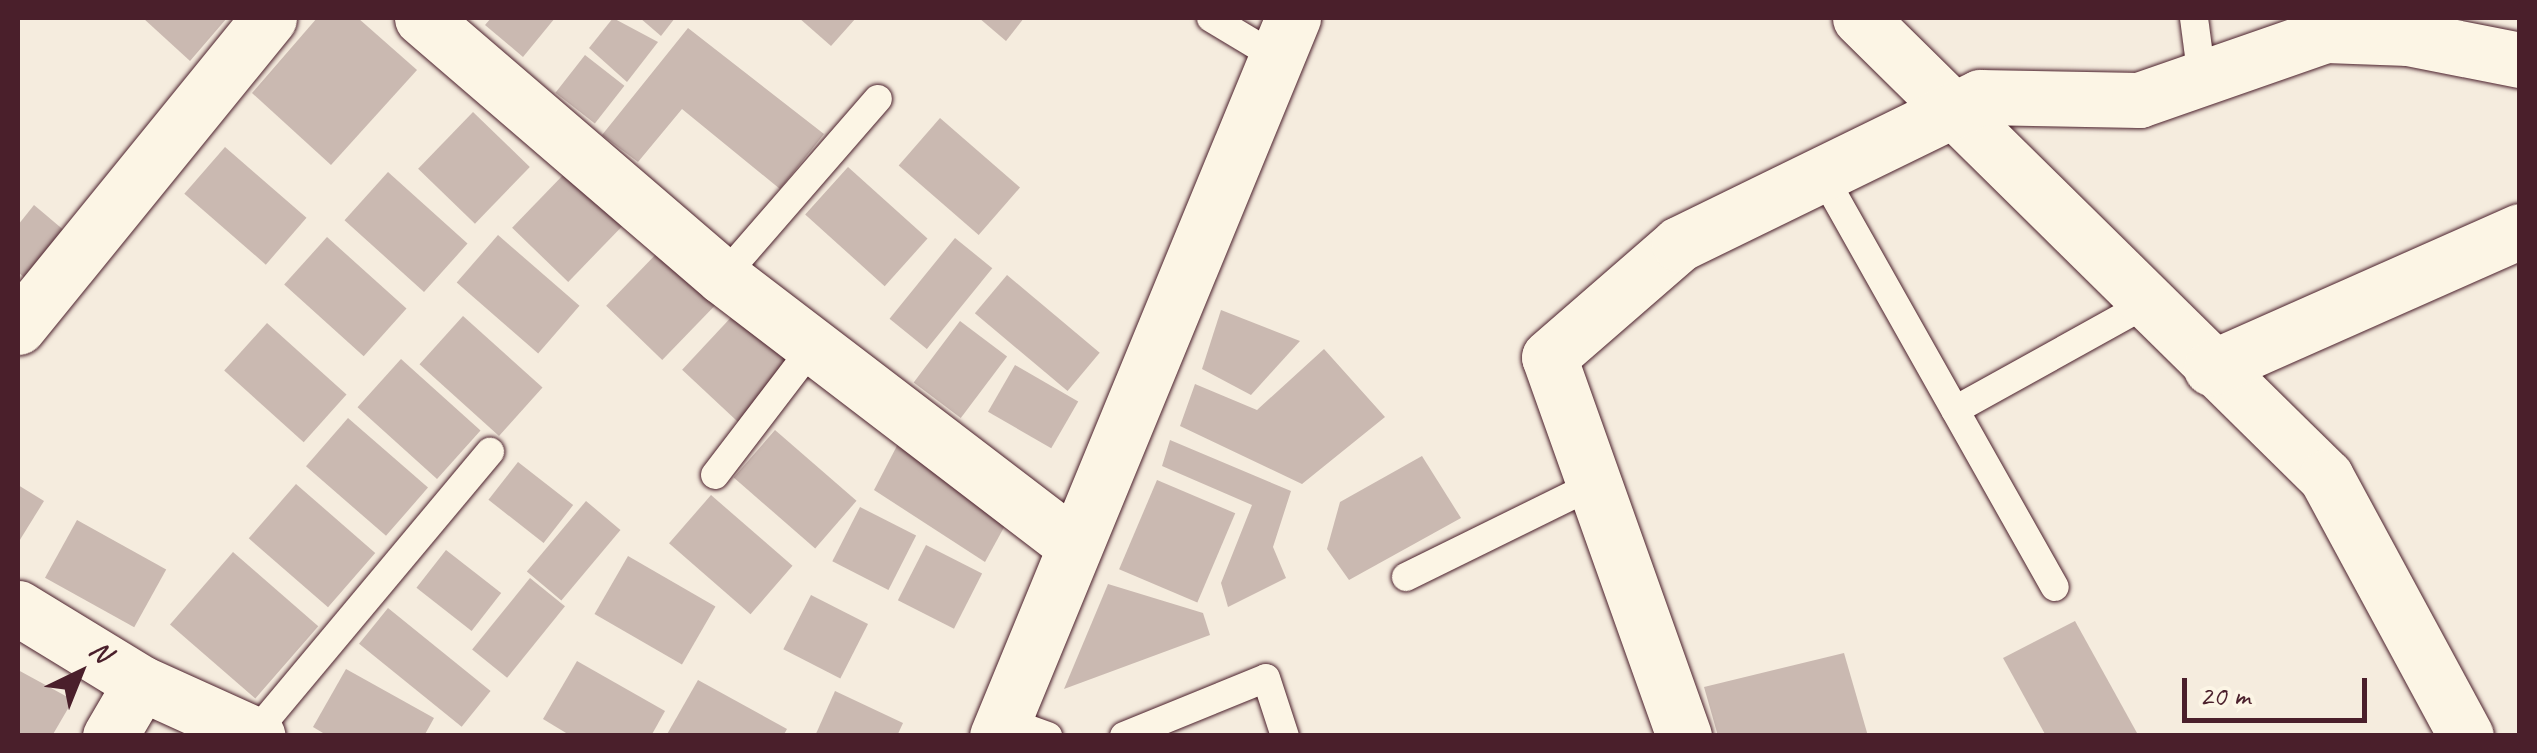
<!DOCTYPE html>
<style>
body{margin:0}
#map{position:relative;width:2537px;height:753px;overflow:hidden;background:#f5ecde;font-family:Caveat,sans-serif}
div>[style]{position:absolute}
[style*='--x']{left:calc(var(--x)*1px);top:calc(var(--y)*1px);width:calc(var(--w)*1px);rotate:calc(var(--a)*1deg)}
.building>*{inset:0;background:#cab9b1;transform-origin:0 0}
.roads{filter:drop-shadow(0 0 2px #4a1f2b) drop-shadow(0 0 2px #4a1f2b)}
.lane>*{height:28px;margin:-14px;padding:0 14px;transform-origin:14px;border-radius:14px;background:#fcf5e5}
.street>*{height:55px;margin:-27.5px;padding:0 27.5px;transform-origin:27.5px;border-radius:27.5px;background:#fcf5e5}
.secondary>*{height:55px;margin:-27.5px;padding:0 27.5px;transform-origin:27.5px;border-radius:27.5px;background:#fcf5e5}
span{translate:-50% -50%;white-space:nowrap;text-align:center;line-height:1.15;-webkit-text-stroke:9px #fcf5e5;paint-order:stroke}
.frame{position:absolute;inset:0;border:20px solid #4a1f2b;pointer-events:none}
.north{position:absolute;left:30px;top:623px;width:100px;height:100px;-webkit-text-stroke:8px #fcf5e5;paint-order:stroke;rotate:43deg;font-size:28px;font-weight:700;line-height:40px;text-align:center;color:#4a1f2b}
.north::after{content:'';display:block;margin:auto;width:35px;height:45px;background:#4a1f2b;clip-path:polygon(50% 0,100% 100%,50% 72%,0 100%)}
.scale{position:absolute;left:2182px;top:678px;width:185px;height:45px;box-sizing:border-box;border:5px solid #4a1f2b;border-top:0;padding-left:12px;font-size:30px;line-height:35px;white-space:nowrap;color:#4a1f2b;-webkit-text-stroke:8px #fcf5e5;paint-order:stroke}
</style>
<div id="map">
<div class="building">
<i style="clip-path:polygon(143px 18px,227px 18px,190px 61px)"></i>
<i style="clip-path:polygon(317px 18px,358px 18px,417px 70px,331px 165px,252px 93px)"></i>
<i style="clip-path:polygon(491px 18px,555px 18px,523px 57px,485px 25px)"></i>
<i style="clip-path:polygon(613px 18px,658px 42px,627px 82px,589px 48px)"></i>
<i style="clip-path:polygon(640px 18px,675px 18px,661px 36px)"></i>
<i style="clip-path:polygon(799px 18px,856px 18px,831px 46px)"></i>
<i style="clip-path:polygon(979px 18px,1024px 18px,1006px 41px)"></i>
<i style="clip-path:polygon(688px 28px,824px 134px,780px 189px,682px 109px,638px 162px,602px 135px)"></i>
<i style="left:585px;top:55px;width:50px;height:48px;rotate:38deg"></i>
<i style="left:473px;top:112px;width:79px;height:79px;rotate:44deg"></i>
<i style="left:940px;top:118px;width:106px;height:63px;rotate:41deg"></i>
<i style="left:225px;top:147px;width:108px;height:62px;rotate:41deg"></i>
<i style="left:848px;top:167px;width:107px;height:64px;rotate:42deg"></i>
<i style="left:567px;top:171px;width:78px;height:79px;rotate:44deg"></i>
<i style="left:388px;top:172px;width:107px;height:65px;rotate:42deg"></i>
<i style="clip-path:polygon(34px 205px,66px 232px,27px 280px,18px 272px,18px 225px)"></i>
<i style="left:498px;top:235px;width:108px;height:63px;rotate:41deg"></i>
<i style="left:327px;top:237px;width:107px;height:64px;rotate:42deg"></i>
<i style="left:955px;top:238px;width:48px;height:104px;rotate:39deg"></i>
<i style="left:661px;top:249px;width:78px;height:79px;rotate:44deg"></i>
<i style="left:1007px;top:275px;width:121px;height:50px;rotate:40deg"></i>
<i style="clip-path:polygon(1221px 310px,1300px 341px,1251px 395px,1202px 369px)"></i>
<i style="left:736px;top:312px;width:79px;height:79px;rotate:43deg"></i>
<i style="left:463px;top:316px;width:107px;height:65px;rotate:42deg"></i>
<i style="left:960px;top:321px;width:59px;height:77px;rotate:37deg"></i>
<i style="left:267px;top:323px;width:107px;height:64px;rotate:42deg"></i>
<i style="clip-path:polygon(1324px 349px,1385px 417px,1302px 484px,1180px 426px,1195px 384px,1257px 410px)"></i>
<i style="left:401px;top:359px;width:107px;height:65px;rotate:42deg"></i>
<i style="left:1015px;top:365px;width:73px;height:54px;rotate:30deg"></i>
<i style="left:348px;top:418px;width:106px;height:64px;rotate:41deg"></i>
<i style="left:775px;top:430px;width:108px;height:63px;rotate:41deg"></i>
<i style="clip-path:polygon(901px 438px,1008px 520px,985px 562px,874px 490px)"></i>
<i style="clip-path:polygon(1170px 440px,1291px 491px,1273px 547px,1286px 578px,1228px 607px,1221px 583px,1252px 505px,1162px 466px)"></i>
<i style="clip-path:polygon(1422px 456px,1461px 518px,1349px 580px,1327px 549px,1340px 502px)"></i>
<i style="left:518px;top:462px;width:70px;height:48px;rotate:38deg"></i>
<i style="left:1157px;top:480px;width:85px;height:97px;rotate:23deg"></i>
<i style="left:296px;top:484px;width:105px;height:72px;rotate:41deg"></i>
<i style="clip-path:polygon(18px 485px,44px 501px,18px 543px)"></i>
<i style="left:711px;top:495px;width:108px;height:64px;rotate:41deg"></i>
<i style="left:586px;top:501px;width:45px;height:92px;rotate:40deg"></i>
<i style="left:860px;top:507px;width:63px;height:61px;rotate:27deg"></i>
<i style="left:77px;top:520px;width:102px;height:66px;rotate:29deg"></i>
<i style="left:926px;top:545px;width:63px;height:62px;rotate:27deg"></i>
<i style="left:446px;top:550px;width:70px;height:48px;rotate:38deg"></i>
<i style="left:233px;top:552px;width:113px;height:96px;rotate:41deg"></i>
<i style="left:628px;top:556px;width:101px;height:67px;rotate:30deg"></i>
<i style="left:530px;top:578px;width:45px;height:92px;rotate:39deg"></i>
<i style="clip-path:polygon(1108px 584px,1203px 613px,1210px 635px,1064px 689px)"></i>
<i style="left:811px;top:595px;width:64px;height:61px;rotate:27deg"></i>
<i style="left:388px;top:608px;width:132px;height:46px;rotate:39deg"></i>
<i style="clip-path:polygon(2075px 621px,2137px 733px,2046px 736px,2003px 658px)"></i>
<i style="clip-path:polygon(1844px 653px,1868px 736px,1718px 736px,1704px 687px)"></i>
<i style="clip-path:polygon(577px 661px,665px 711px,651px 736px,571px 736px,543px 719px)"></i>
<i style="clip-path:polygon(346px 669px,434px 718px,424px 736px,328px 736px,313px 727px)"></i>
<i style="clip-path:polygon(18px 670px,73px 700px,52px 736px,18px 736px)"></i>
<i style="clip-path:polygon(698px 680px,787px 729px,783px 736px,666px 736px)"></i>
<i style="clip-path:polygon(835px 691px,903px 723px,897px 736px,815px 736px)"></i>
</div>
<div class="roads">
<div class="lane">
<i style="--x:1211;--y:18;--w:76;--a:31"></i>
<i style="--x:2194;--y:18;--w:62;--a:82.5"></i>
<i style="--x:1822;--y:174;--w:474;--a:60.6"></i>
<i style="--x:723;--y:277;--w:236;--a:-49"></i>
<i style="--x:1955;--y:410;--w:218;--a:-29"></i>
<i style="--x:715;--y:475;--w:161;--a:-52.6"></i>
<i style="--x:1406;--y:577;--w:211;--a:-26.2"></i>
<i style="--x:1003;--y:720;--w:48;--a:19.6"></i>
<i style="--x:254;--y:734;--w:368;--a:-50.1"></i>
<i style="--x:1124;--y:736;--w:153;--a:-22.2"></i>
<i style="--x:1266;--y:678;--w:61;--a:71.9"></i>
</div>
<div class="street">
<i style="--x:422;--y:18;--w:397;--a:40.7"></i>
<i style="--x:723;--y:277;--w:439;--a:37.4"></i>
<i style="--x:1860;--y:18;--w:654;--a:44.57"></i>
<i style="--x:2326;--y:477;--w:294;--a:61.6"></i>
<i style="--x:18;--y:327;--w:398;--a:-50.9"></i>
<i style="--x:2211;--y:368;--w:338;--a:-23.9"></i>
<i style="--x:18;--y:608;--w:144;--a:31.4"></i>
<i style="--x:141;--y:683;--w:128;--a:24.4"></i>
<i style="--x:110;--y:736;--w:61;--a:-59.7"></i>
<i style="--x:1684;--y:736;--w:402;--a:-109.6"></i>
<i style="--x:1549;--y:357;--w:172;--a:-41"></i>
<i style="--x:1679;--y:244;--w:335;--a:-26"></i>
<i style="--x:1980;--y:97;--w:159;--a:1.1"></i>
<i style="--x:2139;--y:100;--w:198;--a:-19.2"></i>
<i style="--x:2326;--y:35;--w:82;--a:2.1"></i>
<i style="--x:2408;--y:38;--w:114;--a:11.1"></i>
</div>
<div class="secondary">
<i style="--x:997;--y:736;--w:777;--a:-67.6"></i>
</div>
</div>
<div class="frame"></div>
<div class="north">N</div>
<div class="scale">20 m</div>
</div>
